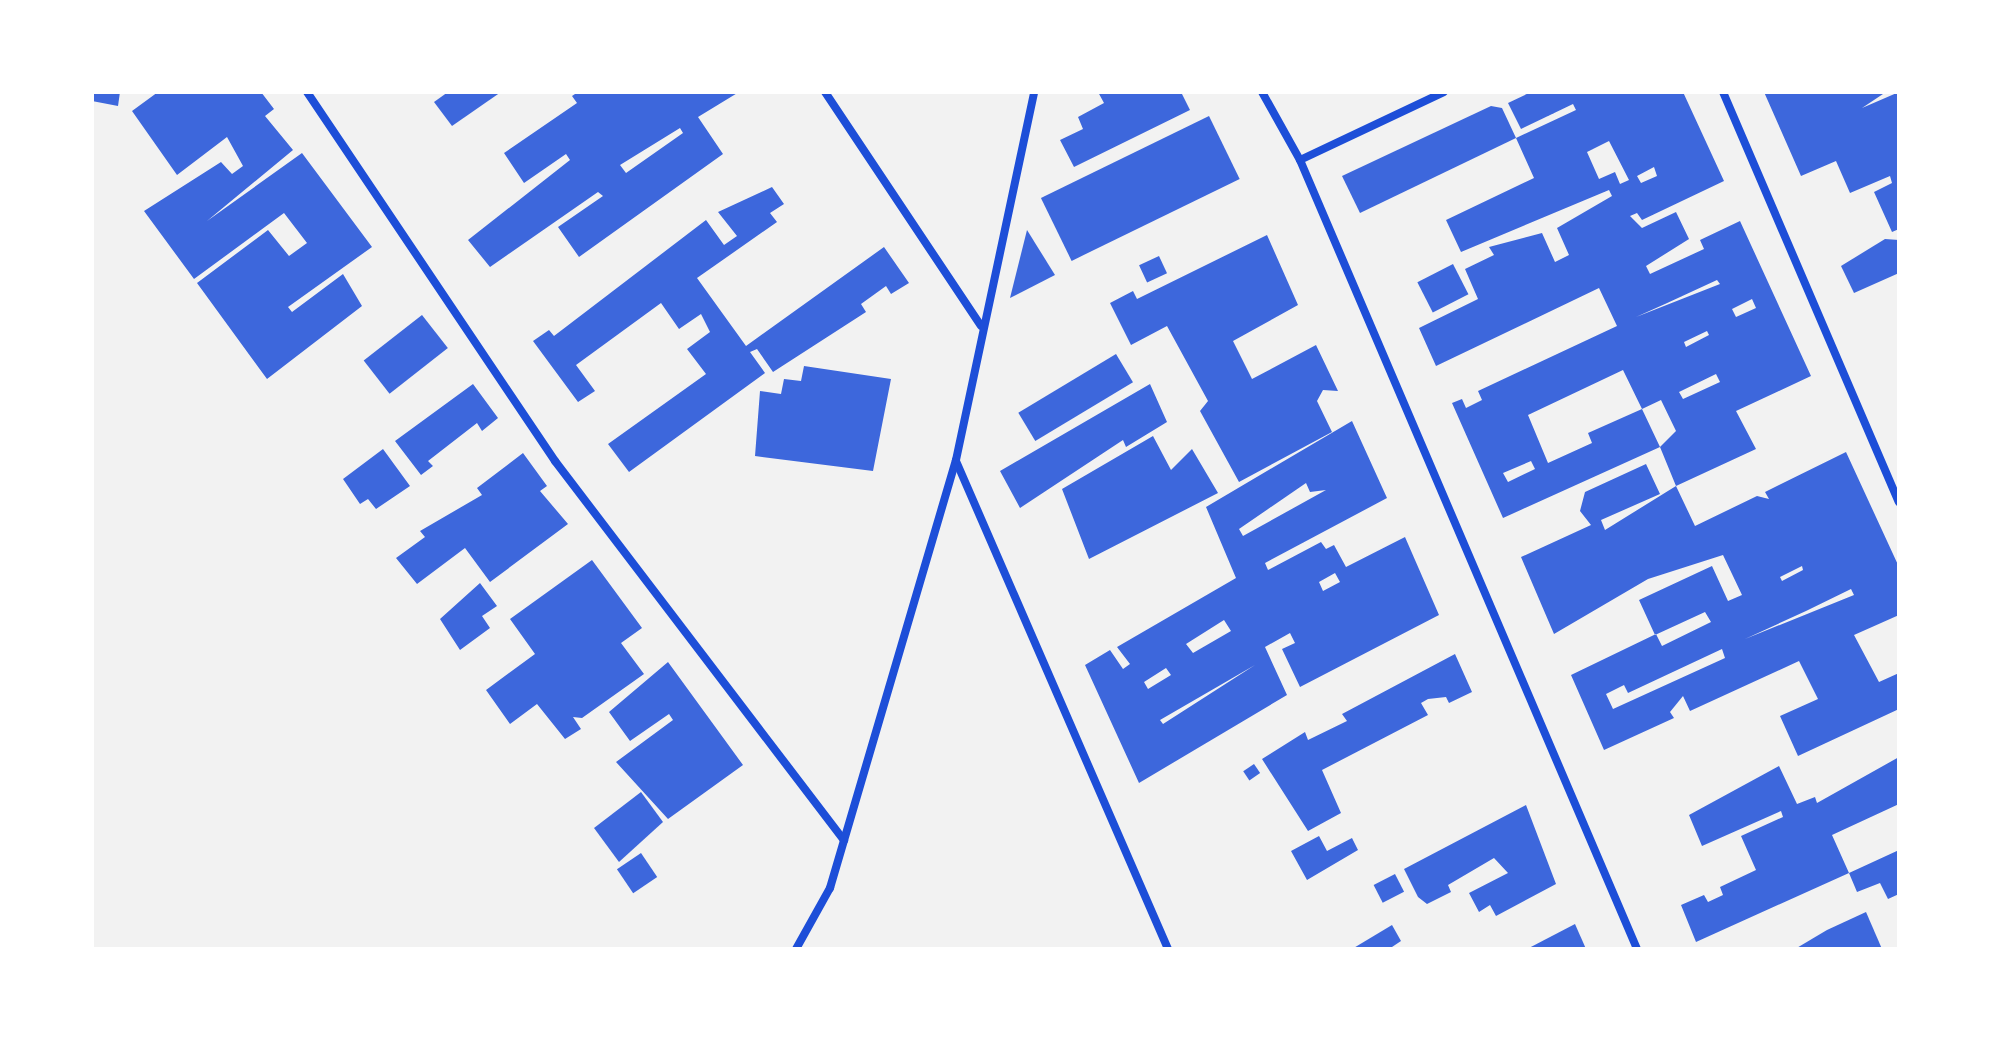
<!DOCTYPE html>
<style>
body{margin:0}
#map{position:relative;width:1991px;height:1041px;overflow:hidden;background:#f2f2f2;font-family:Signika,sans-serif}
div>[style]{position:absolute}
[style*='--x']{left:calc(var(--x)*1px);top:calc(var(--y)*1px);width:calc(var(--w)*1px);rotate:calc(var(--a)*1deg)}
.building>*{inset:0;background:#3d67dc;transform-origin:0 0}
.minor>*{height:8px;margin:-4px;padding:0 4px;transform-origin:4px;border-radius:4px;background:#1d4ed8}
span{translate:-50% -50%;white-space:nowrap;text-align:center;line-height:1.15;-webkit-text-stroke:6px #fff;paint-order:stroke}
.frame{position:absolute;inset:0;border:94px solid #fff;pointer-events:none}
</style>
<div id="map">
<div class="building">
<i style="clip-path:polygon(92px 92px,120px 92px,118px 106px,92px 101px)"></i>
<i style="clip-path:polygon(158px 92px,261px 92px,274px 109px,265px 116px,293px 150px,207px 221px,302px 153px,372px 247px,288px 307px,292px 312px,343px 274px,362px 306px,267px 379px,197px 283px,268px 230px,289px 256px,307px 243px,284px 213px,194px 279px,144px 211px,221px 162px,232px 174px,243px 166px,227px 137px,177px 175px,132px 111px)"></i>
<i style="clip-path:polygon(448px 92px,501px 92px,452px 126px,434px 102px)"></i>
<i style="clip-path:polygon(evenodd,578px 92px,739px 92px,698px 117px,723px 154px,579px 257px,558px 227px,603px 196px,598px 192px,490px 267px,468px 240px,570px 160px,566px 154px,524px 183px,504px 153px,577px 103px,572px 96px,578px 92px,680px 128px,683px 133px,626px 173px,620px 165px,680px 128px)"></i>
<i style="clip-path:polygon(1098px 92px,1181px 92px,1190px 110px,1074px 167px,1060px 140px,1083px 129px,1078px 117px,1104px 103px)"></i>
<i style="clip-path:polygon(evenodd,1531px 92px,1683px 92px,1724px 181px,1642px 220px,1637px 213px,1630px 216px,1642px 228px,1676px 212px,1689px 239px,1646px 266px,1650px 274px,1704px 249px,1700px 240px,1740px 221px,1811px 376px,1736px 411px,1756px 449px,1676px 486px,1660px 447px,1676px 431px,1661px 400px,1642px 409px,1623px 370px,1528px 415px,1548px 463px,1592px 443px,1588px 433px,1642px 409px,1660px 447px,1503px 518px,1452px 403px,1462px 399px,1466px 408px,1482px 400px,1478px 391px,1617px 326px,1599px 288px,1436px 366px,1419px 328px,1478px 299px,1465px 269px,1494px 255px,1489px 247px,1542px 233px,1555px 262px,1569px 255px,1557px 228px,1612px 196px,1609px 190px,1461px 252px,1446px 220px,1534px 178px,1516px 138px,1576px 110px,1573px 104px,1521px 129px,1508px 103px,1531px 92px,1609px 141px,1629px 180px,1620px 184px,1615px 172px,1599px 179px,1587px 152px,1609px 141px,1531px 92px,1654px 167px,1657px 176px,1641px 183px,1637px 176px,1654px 167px,1531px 92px,1717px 280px,1720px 284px,1636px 317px,1665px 304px,1717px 280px,1531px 92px,1752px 299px,1756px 308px,1736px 317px,1732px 309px,1752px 299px,1531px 92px,1707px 331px,1709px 335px,1686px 347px,1684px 342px,1707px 331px,1531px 92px,1716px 374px,1720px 382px,1683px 399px,1679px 392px,1716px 374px,1531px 92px,1531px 461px,1535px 469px,1508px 482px,1503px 473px,1531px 461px)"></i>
<i style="clip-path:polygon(1764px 92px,1886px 92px,1862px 108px,1899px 92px,1899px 229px,1892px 232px,1874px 192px,1892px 183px,1890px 176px,1850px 193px,1836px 161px,1801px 176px)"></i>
<i style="clip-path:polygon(1491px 106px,1502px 108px,1516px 138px,1360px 213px,1342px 176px)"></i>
<i style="left:1209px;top:116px;width:70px;height:187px;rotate:64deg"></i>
<i style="clip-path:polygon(772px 187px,784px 204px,770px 213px,777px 222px,697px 278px,746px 346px,884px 247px,909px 283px,891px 294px,886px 286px,861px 304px,866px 312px,773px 372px,757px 349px,750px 352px,765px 373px,629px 472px,608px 444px,706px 374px,687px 349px,710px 332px,701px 314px,679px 329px,661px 303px,576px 365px,595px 391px,578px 402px,533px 341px,549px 330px,554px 336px,706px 220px,724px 245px,737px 236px,718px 212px)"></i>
<i style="clip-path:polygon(1027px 230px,1055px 275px,1010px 298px)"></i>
<i style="clip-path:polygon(1267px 235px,1298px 305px,1233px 341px,1252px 379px,1316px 345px,1338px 391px,1323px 390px,1317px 401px,1332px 432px,1239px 482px,1200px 411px,1208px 401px,1167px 326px,1131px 345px,1110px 303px,1133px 291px,1137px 299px)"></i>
<i style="clip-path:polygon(1885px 239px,1899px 240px,1899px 273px,1854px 293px,1841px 266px)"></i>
<i style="left:1159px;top:256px;width:19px;height:22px;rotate:65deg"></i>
<i style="left:1453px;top:264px;width:34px;height:40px;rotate:63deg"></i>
<i style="left:422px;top:315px;width:42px;height:74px;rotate:52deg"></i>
<i style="left:1116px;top:354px;width:33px;height:114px;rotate:59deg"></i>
<i style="clip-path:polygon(804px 366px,891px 379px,873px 471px,755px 456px,760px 391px,781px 394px,784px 379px,801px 381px)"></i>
<i style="clip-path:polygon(473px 384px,498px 418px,482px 431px,477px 423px,428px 461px,433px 466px,421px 475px,395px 441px)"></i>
<i style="clip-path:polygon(1150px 384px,1167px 422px,1126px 447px,1123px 440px,1020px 508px,1000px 471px)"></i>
<i style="clip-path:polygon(evenodd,1352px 421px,1387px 498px,1265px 563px,1268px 570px,1321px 542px,1326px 549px,1334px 545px,1346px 567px,1405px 537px,1439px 615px,1300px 687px,1282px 649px,1295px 643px,1290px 633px,1265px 647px,1287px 695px,1139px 783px,1085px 665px,1110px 650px,1123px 669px,1130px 664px,1117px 647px,1236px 578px,1206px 507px,1352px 421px,1306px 483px,1310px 492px,1326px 490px,1243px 536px,1239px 529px,1306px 483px,1352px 421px,1335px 573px,1340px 582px,1323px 591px,1319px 582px,1335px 573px,1352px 421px,1224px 620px,1231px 631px,1193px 653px,1186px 644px,1224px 620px,1352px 421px,1255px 665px,1163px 724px,1160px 720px,1255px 665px,1352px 421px,1166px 668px,1171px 675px,1148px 689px,1144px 682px,1166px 668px)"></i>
<i style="clip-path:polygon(1153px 436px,1171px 470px,1192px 449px,1218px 493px,1089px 559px,1062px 489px)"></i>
<i style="clip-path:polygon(383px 449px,410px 486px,376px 509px,368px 499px,360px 504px,343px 479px)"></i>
<i style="clip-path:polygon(evenodd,1846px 452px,1899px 567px,1899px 615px,1854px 635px,1879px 682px,1899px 673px,1899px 709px,1798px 756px,1780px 716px,1818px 699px,1799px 661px,1690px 711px,1683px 696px,1670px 712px,1674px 718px,1604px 750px,1571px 675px,1656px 634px,1662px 646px,1711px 622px,1705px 612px,1655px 635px,1639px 600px,1712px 566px,1728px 601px,1742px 595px,1723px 555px,1648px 579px,1554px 634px,1521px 557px,1591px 525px,1580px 511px,1585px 492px,1646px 464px,1660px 494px,1601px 520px,1605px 530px,1676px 486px,1695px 526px,1757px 496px,1769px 499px,1765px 492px,1846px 452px,1802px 566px,1803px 570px,1782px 581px,1780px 577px,1802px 566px,1846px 452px,1851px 589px,1854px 595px,1745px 639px,1806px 611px,1851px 589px,1846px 452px,1722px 649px,1725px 658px,1613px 709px,1606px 694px,1624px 685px,1628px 693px,1722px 649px)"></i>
<i style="clip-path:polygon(523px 453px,547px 486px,540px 491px,568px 524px,490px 582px,465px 548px,417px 584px,396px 558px,425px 537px,420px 531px,482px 495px,477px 488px)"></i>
<i style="clip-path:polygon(592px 560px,642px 628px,621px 643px,644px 674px,582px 718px,573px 717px,581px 729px,565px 739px,537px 704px,510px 724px,486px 690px,535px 654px,510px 619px)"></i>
<i style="clip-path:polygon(480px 583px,497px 606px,482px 616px,490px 628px,460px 650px,440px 619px)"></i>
<i style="clip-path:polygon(1455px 654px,1472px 692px,1449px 703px,1446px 697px,1428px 699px,1421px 703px,1428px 715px,1322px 770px,1341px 813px,1308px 831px,1262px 759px,1305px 732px,1308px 740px,1347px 721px,1342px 714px)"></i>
<i style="clip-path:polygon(668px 662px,743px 765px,668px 819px,616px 762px,673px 720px,669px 714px,630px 741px,609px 712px)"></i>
<i style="clip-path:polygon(1899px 757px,1899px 804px,1832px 835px,1849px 873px,1696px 942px,1681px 905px,1704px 895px,1708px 902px,1723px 895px,1720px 887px,1756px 870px,1741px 836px,1783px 817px,1781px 811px,1702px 846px,1689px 815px,1779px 766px,1797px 804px,1815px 797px,1817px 803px)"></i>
<i style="left:1254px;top:764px;width:11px;height:13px;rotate:56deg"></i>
<i style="clip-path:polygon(641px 792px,663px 822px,619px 862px,594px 828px)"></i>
<i style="clip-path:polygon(1526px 805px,1556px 884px,1496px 916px,1490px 905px,1479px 912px,1469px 893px,1508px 873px,1494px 858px,1448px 885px,1451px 892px,1427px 904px,1418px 897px,1404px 869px)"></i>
<i style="clip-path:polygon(1319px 836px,1327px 851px,1352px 838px,1358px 850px,1307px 880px,1291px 851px)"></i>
<i style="clip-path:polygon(1899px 850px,1899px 894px,1888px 899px,1880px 883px,1857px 892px,1849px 873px)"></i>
<i style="left:641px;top:853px;width:29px;height:29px;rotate:56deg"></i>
<i style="left:1395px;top:874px;width:20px;height:24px;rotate:63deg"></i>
<i style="clip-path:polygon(1866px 912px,1882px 949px,1795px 949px,1827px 930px)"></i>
<i style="clip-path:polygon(1575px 924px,1586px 949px,1527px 949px)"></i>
<i style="clip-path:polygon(1392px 925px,1401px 941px,1389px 949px,1352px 949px)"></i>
</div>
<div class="minor">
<i style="--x:307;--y:92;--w:445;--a:56.1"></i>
<i style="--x:555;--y:461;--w:477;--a:52.7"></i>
<i style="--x:825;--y:92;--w:281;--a:56.3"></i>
<i style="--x:1262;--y:92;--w:78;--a:60.8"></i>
<i style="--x:1300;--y:160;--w:858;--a:66.87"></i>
<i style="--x:1723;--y:92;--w:446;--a:66.8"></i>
<i style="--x:1300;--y:160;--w:159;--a:-25.3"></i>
<i style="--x:956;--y:461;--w:532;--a:66.52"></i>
<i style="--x:796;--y:949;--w:70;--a:-60.9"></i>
<i style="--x:830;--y:888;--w:446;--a:-73.6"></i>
<i style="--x:956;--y:460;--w:376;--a:-78"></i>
</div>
<div class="frame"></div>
</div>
